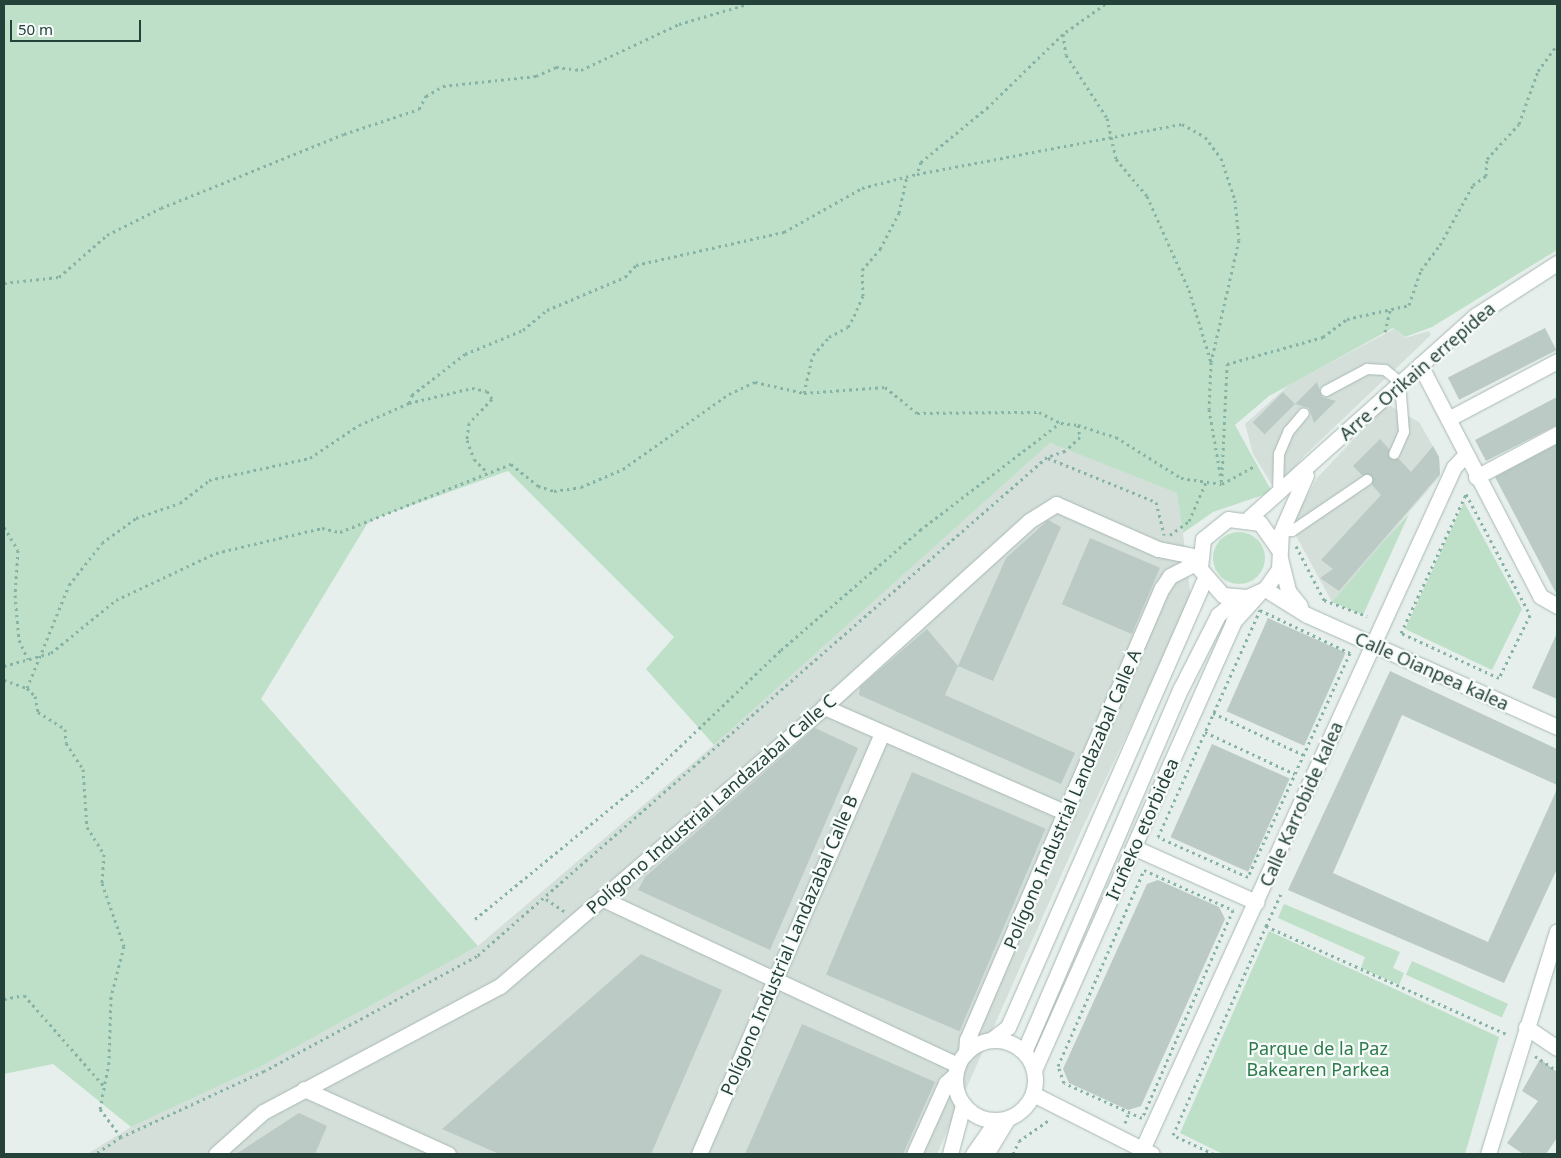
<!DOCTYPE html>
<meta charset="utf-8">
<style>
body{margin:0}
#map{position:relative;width:1561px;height:1158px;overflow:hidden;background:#e6efeb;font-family:"Noto Sans",sans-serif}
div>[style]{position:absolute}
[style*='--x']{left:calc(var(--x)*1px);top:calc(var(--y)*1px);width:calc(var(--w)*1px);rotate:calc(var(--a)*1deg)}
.built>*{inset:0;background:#d4dfda}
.green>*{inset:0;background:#bfe0c8;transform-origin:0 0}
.round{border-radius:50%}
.building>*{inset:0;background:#bbcac4;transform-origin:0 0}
.path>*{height:3px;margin-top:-1.5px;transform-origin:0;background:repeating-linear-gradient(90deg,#86b3a5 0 2.5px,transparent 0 6.5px)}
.roads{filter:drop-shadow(0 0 1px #a8b8b2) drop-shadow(0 0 1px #a8b8b2)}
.service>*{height:10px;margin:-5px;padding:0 5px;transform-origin:5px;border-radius:5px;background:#fff}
.minor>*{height:15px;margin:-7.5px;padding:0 7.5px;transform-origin:7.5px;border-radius:7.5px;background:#fff}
.tertiary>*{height:15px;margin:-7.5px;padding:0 7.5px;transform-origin:7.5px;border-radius:7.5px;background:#fff}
.secondary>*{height:15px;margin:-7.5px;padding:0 7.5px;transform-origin:7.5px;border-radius:7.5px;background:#fff}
.secondary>.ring{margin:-7.5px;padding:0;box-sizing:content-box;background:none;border:15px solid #fff;border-radius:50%}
span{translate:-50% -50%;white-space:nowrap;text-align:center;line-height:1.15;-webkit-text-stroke:4.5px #f7fbf9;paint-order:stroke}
.street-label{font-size:18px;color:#24423a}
.park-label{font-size:18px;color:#2d7a4b}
.frame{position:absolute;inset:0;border:5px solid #24423a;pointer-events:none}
.scale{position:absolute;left:10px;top:20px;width:131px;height:22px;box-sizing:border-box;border:2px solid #24423a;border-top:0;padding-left:6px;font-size:15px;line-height:18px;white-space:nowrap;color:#24423a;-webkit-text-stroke:4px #f7fbf9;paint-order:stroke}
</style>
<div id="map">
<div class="built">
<i style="clip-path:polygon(1394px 329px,1405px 338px,1429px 331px,1431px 335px,1305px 455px,1275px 490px,1253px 454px,1245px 424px,1290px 384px)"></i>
<i style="clip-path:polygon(1387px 404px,1419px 422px,1439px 457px,1440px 476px,1332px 602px,1294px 532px,1297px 514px,1317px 478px)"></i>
<i style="clip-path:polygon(1050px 443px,1178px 493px,1191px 599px,1081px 831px,937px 1154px,87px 1154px,131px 1127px,262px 1066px,478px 946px,714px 745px)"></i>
</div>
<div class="green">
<i style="clip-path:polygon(4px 4px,1557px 4px,1557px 250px,1432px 327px,1405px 337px,1393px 328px,1269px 396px,1235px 425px,1272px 492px,1213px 512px,1183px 533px,1177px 493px,1050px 443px,714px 745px,646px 669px,674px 637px,508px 471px,379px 517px,367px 524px,261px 699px,478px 946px,262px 1066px,131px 1127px,53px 1064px,4px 1074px)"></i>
<i style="clip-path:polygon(1464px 502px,1522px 609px,1492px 670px,1405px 629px)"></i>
<i style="clip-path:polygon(1409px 514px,1363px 615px,1332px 602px,1383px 542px)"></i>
<i class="round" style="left:1213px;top:532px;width:52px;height:52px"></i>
<i style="clip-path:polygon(1284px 904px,1400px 952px,1393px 968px,1404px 973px,1399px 985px,1361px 968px,1365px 957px,1278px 918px)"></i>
<i style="clip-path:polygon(1269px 931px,1499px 1037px,1465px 1154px,1223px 1154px,1180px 1133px)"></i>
<i style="left:1412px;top:961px;width:105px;height:15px;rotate:24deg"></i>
</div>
<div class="building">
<i style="left:1545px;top:328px;width:25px;height:109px;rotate:63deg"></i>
<i style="clip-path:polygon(1317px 382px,1322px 397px,1336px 401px,1314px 423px,1309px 408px,1295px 404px)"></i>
<i style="left:1283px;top:392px;width:17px;height:43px;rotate:45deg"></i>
<i style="clip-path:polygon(1557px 397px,1557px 425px,1486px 461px,1475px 440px)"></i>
<i style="clip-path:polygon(1380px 439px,1389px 449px,1389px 458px,1399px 459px,1411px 472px,1433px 446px,1439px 457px,1440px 474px,1339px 591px,1320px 578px,1333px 569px,1321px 560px,1381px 495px,1372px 485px,1372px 476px,1362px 475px,1353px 466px)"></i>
<i style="clip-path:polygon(1557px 444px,1557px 595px,1495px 477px)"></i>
<i style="clip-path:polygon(1048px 520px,1061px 527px,993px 681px,958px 666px,1006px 558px)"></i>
<i style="left:1090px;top:538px;width:76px;height:72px;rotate:23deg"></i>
<i style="left:1268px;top:618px;width:85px;height:102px;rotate:24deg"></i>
<i style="clip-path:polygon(927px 629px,958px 666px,945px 695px,1075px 753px,1061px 784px,859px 695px,860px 687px)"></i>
<i style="clip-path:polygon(1557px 633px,1557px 699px,1532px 688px)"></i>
<i style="clip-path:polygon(1390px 671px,1557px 749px,1557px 785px,1402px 715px,1333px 873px,1488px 942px,1557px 789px,1557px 869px,1504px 983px,1288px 890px)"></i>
<i style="clip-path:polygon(815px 728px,858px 748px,770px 950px,638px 890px,645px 877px)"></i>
<i style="left:1212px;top:744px;width:85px;height:102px;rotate:24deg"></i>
<i style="left:912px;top:772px;width:145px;height:220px;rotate:23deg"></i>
<i style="clip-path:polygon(1158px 880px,1219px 907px,1225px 919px,1141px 1106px,1128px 1110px,1069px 1083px,1063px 1069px,1147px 884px)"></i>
<i style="clip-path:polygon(641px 954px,722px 990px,651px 1154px,499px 1154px,442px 1129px)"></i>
<i style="clip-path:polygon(802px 1024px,935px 1082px,903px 1154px,745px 1154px)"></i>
<i style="clip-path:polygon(1540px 1059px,1557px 1072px,1557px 1138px,1546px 1154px,1523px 1154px,1507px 1143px,1538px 1101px,1522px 1091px)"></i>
<i style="clip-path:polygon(299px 1113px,327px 1126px,315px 1154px,236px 1154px)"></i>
</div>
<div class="path">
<i style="--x:1105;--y:4;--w:52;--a:144.5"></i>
<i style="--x:1063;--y:34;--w:105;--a:135.8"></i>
<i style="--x:988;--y:107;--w:87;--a:140.6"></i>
<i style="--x:921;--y:162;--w:13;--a:108"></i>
<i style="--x:917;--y:174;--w:270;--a:-10.7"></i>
<i style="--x:1182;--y:124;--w:26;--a:29"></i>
<i style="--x:1205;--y:137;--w:26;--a:53"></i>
<i style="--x:1221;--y:158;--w:44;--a:71.6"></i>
<i style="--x:1235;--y:200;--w:40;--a:84.3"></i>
<i style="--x:1239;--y:240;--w:125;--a:102.9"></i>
<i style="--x:1211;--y:362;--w:47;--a:92.4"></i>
<i style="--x:1209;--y:409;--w:76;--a:80.2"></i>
<i style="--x:1063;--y:34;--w:21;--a:82"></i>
<i style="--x:1066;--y:55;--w:75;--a:56.9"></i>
<i style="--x:1107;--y:118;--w:42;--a:77.6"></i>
<i style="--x:1116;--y:159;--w:48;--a:50"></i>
<i style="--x:1147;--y:196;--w:103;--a:65.9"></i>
<i style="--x:1189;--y:290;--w:75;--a:73"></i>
<i style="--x:4;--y:283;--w:55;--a:-6.2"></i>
<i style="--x:59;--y:277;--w:64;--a:-41.2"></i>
<i style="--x:107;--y:235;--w:60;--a:-26.6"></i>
<i style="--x:161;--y:208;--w:197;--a:-22"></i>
<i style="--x:344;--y:134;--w:79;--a:-18.4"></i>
<i style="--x:419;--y:109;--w:15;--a:-62"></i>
<i style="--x:426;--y:96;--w:20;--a:-30"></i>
<i style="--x:443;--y:86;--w:94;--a:-6.1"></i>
<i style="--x:536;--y:76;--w:22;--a:-24"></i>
<i style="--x:556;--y:67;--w:25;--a:7"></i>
<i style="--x:581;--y:70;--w:108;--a:-25.1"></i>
<i style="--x:679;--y:24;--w:72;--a:-16.2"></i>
<i style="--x:1385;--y:332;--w:23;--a:-77"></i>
<i style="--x:804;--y:393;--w:39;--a:-77"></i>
<i style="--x:813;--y:355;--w:24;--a:-48"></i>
<i style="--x:829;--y:337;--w:21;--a:-28"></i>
<i style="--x:848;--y:327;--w:13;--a:-61"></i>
<i style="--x:854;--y:316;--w:22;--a:-66"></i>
<i style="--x:863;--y:296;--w:26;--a:-92"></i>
<i style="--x:862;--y:270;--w:28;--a:-49"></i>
<i style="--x:880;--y:249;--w:41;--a:-62.2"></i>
<i style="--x:899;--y:213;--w:39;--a:-78"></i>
<i style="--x:409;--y:403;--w:65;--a:-13.4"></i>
<i style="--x:472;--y:388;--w:15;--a:11"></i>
<i style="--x:487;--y:391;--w:9;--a:58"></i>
<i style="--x:492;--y:399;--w:33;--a:134"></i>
<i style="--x:469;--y:423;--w:17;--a:97"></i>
<i style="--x:467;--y:440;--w:20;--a:70"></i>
<i style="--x:474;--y:459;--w:18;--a:45"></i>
<i style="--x:1078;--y:425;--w:40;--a:18"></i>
<i style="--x:1116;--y:437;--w:77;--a:32.2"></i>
<i style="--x:1181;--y:478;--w:41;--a:8.3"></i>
<i style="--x:1222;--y:484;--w:39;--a:-29"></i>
<i style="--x:1048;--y:458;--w:117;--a:22.2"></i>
<i style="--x:1156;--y:502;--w:34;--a:76"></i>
<i style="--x:1222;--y:476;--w:112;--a:-87.4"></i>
<i style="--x:1227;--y:364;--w:100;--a:-15.7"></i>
<i style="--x:1323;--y:337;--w:30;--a:-37"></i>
<i style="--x:1347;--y:319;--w:64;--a:-12.7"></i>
<i style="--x:1409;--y:305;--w:37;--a:-71"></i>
<i style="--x:1421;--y:270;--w:31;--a:-53"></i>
<i style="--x:1440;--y:245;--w:68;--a:-61.2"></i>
<i style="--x:1473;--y:185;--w:16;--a:-35"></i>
<i style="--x:1486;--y:176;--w:17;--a:-87"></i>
<i style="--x:1487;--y:159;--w:47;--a:-47.6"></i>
<i style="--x:1519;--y:124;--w:56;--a:-70.3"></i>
<i style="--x:1538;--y:71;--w:32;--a:-54"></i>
<i style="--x:1466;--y:494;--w:137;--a:62.1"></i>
<i style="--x:1530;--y:615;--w:70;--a:116.2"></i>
<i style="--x:1499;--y:678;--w:108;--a:-155.3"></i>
<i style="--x:1401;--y:633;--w:153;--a:-64.9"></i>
<i style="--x:4;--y:527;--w:27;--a:59"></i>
<i style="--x:18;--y:550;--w:45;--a:93.8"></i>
<i style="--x:15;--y:595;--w:45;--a:84.9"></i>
<i style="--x:19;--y:640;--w:21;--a:65"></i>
<i style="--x:1170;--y:535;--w:24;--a:-36"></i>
<i style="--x:1189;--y:521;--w:43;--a:-66.4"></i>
<i style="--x:1296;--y:546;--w:61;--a:62.6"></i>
<i style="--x:1324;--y:600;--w:46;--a:20.4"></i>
<i style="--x:1260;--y:610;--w:100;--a:25.5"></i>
<i style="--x:1350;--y:653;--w:246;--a:114.5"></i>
<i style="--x:1248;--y:877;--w:98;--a:-156"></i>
<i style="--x:1158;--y:837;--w:249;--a:-65.8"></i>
<i style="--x:4;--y:666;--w:49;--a:-15.5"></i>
<i style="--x:51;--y:653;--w:84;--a:-39.2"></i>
<i style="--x:116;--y:600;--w:110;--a:-25.2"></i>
<i style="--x:216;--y:553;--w:109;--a:-13.3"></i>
<i style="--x:322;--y:528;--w:18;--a:13"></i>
<i style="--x:340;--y:532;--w:184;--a:-21.7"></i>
<i style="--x:511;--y:464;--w:35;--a:39"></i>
<i style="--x:538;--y:486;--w:17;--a:17"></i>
<i style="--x:554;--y:491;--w:27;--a:-8"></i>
<i style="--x:581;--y:487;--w:46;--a:-23.2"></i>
<i style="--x:623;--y:469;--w:130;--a:-35.3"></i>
<i style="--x:729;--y:394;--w:29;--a:-25"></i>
<i style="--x:755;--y:382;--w:50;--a:12.7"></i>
<i style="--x:804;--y:393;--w:81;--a:-4.2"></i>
<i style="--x:885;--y:387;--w:41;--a:39.1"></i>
<i style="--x:917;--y:413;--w:122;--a:-0.5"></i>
<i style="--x:1039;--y:412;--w:25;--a:27"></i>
<i style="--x:1061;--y:423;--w:17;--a:7"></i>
<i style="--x:1078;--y:425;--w:12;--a:81"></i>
<i style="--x:1080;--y:437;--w:21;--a:137"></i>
<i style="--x:1065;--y:451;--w:19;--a:162"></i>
<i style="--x:1047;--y:457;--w:758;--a:138.8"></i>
<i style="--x:477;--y:956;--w:242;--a:151.6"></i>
<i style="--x:264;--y:1071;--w:157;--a:155.2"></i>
<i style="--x:121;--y:1137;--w:31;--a:147"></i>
<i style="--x:4;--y:680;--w:24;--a:19"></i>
<i style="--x:27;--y:688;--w:11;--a:45"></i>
<i style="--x:35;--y:696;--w:16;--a:79"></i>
<i style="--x:38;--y:712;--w:32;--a:32"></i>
<i style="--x:65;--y:729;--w:14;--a:86"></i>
<i style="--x:66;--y:743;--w:31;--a:57"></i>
<i style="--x:83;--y:769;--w:58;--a:86.1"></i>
<i style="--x:87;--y:827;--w:32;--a:58"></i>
<i style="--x:104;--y:854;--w:29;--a:94"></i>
<i style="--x:102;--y:883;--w:67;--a:70.8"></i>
<i style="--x:124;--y:946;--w:53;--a:104.3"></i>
<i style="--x:111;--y:997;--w:65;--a:91.8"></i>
<i style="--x:109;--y:1062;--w:48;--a:100.8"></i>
<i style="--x:100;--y:1109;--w:35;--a:53"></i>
<i style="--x:27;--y:688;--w:111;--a:-67.8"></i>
<i style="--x:69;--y:585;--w:53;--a:-51.8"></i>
<i style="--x:102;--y:543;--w:42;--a:-36.3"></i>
<i style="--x:136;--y:518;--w:46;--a:-18.8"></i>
<i style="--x:180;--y:503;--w:37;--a:-38"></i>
<i style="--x:209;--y:480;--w:103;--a:-12.3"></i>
<i style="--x:310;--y:458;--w:59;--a:-34"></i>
<i style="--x:359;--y:425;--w:55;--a:-23.7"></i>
<i style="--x:409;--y:403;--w:9;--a:-69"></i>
<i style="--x:412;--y:395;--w:67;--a:-37.7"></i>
<i style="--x:465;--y:354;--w:63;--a:-22.5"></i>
<i style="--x:523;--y:330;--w:31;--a:-40"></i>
<i style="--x:547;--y:310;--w:85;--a:-22.9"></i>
<i style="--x:625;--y:277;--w:16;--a:-47"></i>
<i style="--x:636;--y:265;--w:152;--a:-12.6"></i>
<i style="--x:784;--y:232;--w:90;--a:-29.4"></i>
<i style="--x:862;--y:188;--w:57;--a:-14.3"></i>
<i style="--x:1213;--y:713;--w:100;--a:24.8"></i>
<i style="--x:1205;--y:732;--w:99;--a:25"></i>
<i style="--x:1144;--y:870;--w:98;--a:24.2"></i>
<i style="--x:1233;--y:910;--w:227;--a:113.6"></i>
<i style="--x:1142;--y:1118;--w:85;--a:-155.8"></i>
<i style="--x:1064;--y:1083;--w:18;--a:-109"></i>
<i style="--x:1058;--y:1066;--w:214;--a:-66.3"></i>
<i style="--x:546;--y:899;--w:22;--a:34"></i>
<i style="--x:475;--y:919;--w:222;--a:-39.3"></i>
<i style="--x:647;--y:778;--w:185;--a:-43.7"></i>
<i style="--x:781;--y:650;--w:184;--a:-40.8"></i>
<i style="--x:920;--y:530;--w:176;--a:-37.4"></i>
<i style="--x:1266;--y:926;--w:38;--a:-65"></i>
<i style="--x:4;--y:999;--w:20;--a:-11"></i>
<i style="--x:24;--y:995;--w:120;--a:48.7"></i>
<i style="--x:1535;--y:1056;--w:27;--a:34"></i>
<i style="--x:1125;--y:1123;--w:12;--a:-70"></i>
<i style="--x:1013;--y:1154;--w:14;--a:-65"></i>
<i style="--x:1019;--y:1141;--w:37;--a:-35"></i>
<i style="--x:1214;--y:1154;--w:45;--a:-155.1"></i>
<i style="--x:1173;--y:1135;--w:229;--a:-66"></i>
<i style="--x:1266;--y:926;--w:265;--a:24.2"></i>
</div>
<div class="roads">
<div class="service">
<i style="--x:1326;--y:391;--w:47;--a:-28.2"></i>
<i style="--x:1367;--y:369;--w:18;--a:3"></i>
<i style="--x:1385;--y:370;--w:19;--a:39"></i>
<i style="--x:1400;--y:382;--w:50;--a:85.4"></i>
<i style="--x:1404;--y:432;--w:24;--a:114"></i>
<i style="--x:1278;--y:494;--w:40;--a:-88.6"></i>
<i style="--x:1279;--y:454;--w:25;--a:-67"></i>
<i style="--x:1289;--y:431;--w:23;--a:-50"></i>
<i style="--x:1281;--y:532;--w:11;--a:-5"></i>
<i style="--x:1292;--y:531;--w:91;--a:-34.2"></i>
</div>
<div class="minor">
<i style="--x:1420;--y:365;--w:260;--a:62.5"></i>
<i style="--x:1540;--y:596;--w:20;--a:30"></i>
<i style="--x:1448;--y:419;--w:123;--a:-28"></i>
<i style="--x:1476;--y:477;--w:92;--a:-28"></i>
<i style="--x:824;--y:707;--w:265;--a:23.6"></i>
<i style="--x:1135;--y:848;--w:133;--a:24.1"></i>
<i style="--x:603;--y:899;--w:392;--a:25.1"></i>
<i style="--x:1526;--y:1027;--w:37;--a:34"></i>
<i style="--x:966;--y:1053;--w:13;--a:-86"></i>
<i style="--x:967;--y:1040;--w:492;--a:-66.7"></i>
<i style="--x:1162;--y:588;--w:14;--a:-56"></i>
<i style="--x:1170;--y:576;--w:33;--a:-27"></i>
<i style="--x:1034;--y:1070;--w:490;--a:-66"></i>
<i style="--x:1233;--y:622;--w:38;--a:-48"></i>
<i style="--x:304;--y:1089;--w:158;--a:24.3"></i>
<i style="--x:216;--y:1154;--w:63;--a:-41.8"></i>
<i style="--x:263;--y:1112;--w:268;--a:-28"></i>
<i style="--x:500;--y:986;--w:428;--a:-40.7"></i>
<i style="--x:824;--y:707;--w:277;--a:-42.2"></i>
<i style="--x:1029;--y:521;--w:32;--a:-32"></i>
<i style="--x:1056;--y:504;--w:111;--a:23.8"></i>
<i style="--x:1158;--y:549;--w:42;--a:11"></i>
<i style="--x:699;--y:1154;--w:457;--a:-66.5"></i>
<i style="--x:914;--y:1154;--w:78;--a:-65.7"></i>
<i style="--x:946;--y:1083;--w:13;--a:-42"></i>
<i style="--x:986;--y:1154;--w:42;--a:-58.6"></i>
<i style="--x:1140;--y:1154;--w:755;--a:-65.44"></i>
<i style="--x:1454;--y:467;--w:16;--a:-47"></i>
<i style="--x:1488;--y:1154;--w:233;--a:-72.8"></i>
</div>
<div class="tertiary">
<i style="--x:1280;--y:558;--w:34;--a:76"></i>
<i style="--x:1288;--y:591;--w:19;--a:51"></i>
<i style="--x:1265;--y:589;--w:49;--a:31.8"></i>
<i style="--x:1307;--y:615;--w:274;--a:24.1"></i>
<i style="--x:1033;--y:1094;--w:133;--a:26.8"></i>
</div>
<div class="secondary">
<i style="--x:1249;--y:518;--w:303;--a:-41.8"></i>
<i style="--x:1475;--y:316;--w:98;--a:-32.9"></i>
<i style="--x:1279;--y:550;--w:33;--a:-125"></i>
<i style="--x:1260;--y:523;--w:32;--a:-173"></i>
<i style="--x:1228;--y:519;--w:32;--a:141"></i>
<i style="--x:1203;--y:539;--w:30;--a:96"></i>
<i style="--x:1200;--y:569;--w:35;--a:49"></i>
<i style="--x:1223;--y:595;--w:24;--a:5"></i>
<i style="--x:1247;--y:597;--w:20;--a:-24"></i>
<i style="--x:1265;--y:589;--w:24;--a:-55"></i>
<i style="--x:1279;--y:569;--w:37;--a:-87"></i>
<i style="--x:1281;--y:532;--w:62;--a:-66.3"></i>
<i class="ring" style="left:955px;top:1040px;width:65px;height:65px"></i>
<i style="--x:991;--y:1040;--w:21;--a:-37"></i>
<i style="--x:1008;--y:1027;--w:490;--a:-66.3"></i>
<i style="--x:1024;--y:1052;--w:396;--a:-66.7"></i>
<i style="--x:1181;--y:688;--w:82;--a:-63.1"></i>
<i style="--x:1218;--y:615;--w:26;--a:-40"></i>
<i style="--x:950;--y:1154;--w:51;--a:-75.1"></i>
<i style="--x:973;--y:1154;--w:40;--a:-55.1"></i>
</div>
</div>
<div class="street-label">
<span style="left:1417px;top:371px;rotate:-41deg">Arre - Orikain errepidea</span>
<span style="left:1432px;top:671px;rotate:24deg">Calle Oianpea kalea</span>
<span style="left:1072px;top:799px;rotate:-67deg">Polígono Industrial Landazabal Calle A</span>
<span style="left:711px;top:804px;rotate:-41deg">Polígono Industrial Landazabal Calle C</span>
<span style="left:1301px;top:804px;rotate:-66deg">Calle Karrobide kalea</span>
<span style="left:1142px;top:829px;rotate:-66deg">Iruñeko etorbidea</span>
<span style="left:789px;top:945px;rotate:-67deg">Polígono Industrial Landazabal Calle B</span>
</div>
<div class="park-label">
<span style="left:1318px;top:1059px">Parque de la Paz<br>Bakearen Parkea</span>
</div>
<div class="frame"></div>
<div class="scale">50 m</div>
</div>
